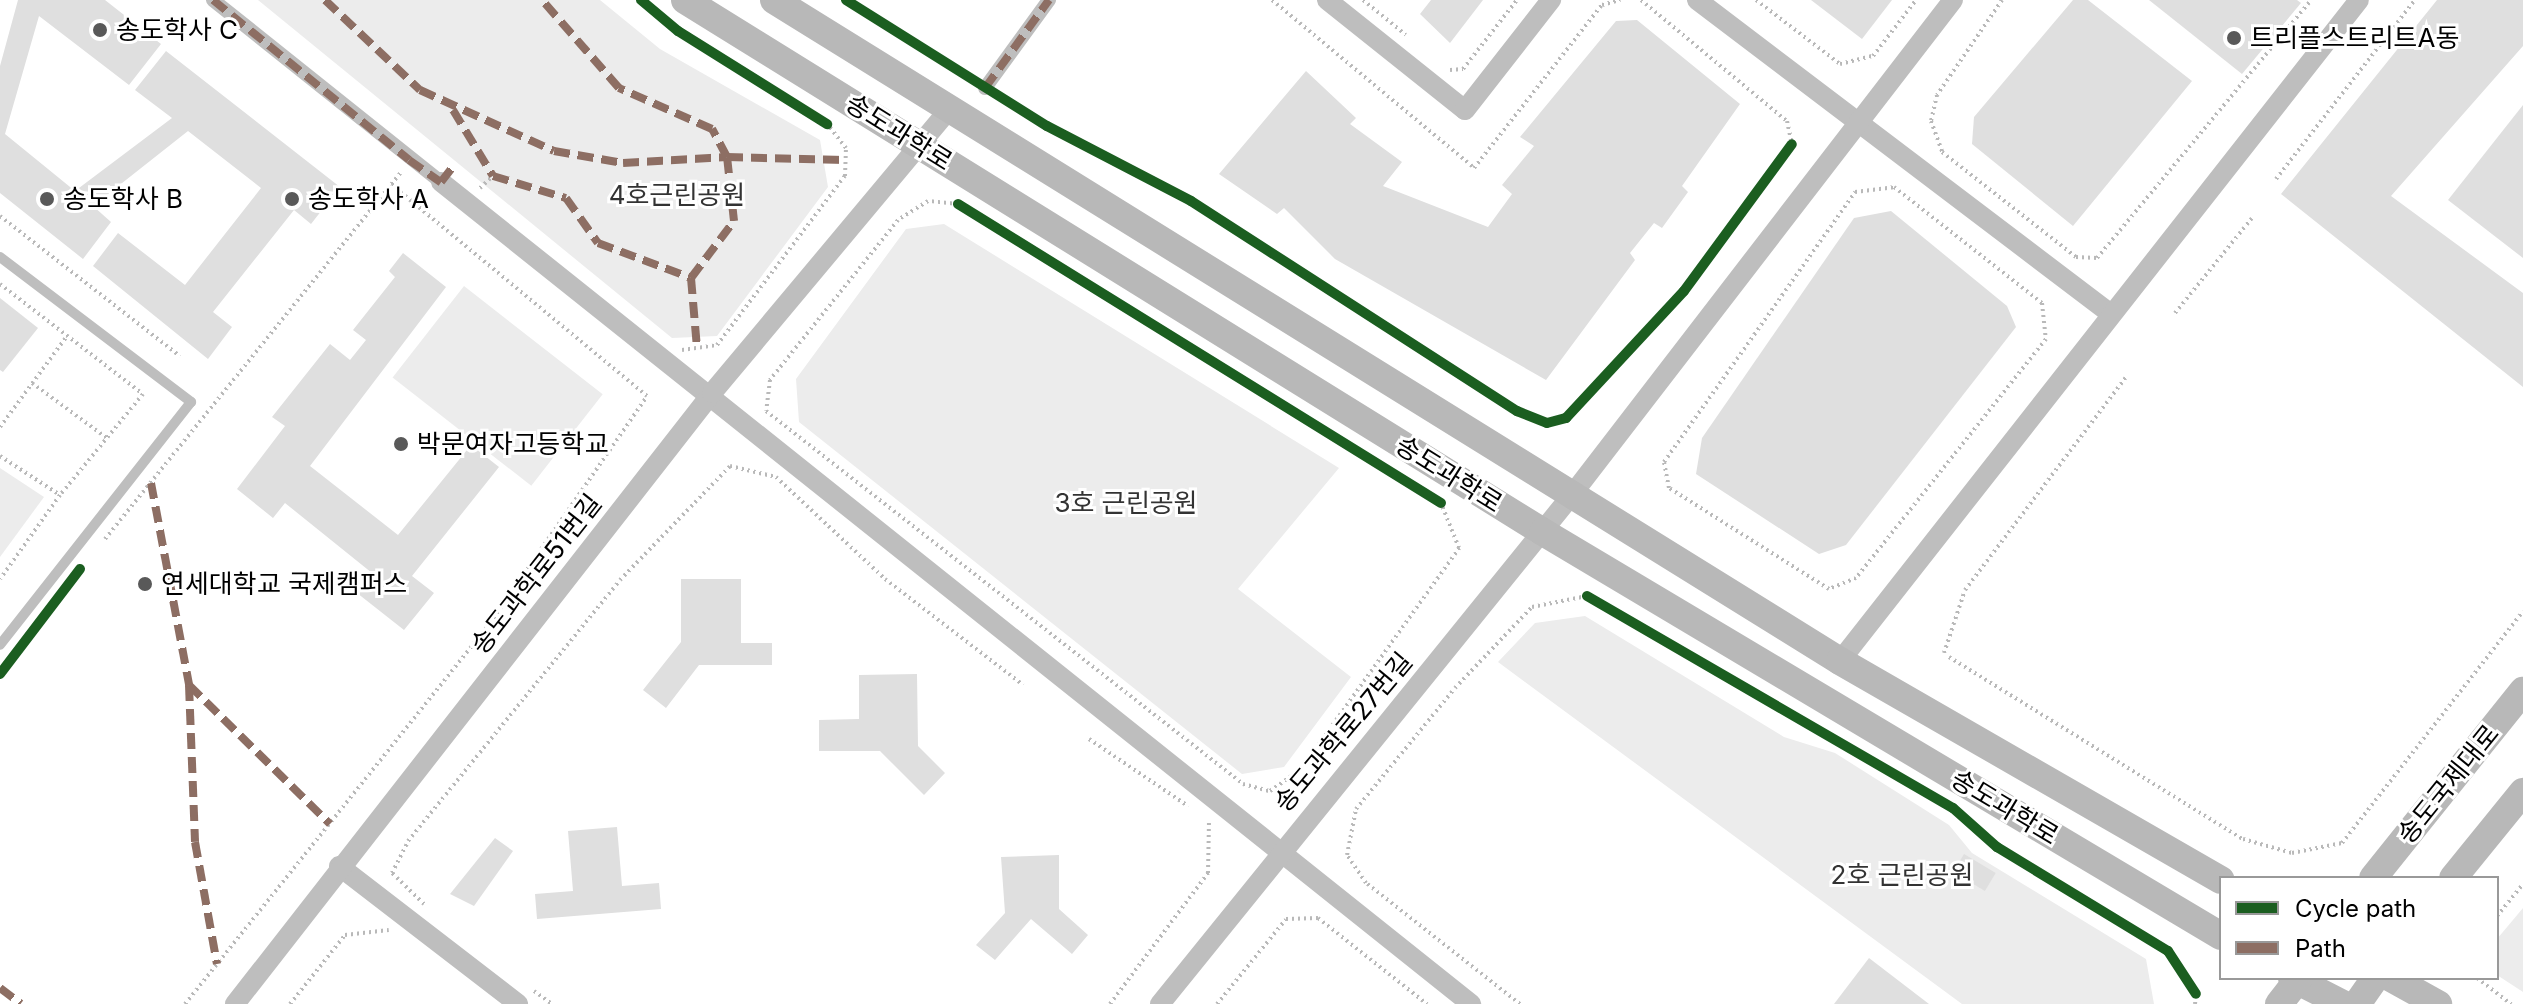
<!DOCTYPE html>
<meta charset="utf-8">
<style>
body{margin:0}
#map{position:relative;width:2523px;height:1004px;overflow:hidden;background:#fff;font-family:Inter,"Noto Sans KR",sans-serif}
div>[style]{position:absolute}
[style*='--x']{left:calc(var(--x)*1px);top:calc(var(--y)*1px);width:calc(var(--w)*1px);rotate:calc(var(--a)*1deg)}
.green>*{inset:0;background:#ececec;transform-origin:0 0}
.building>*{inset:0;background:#dfdfdf;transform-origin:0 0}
.path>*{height:4px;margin-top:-2px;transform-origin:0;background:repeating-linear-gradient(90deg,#b9b9b9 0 2px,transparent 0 6px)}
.service>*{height:10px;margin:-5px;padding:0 5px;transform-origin:5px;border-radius:5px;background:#bebebe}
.pedestrian>*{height:14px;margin:-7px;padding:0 7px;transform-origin:7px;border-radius:7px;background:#bebebe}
.minor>*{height:20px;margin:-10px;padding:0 10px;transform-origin:10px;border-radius:10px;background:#bebebe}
.secondary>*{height:28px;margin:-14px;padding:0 14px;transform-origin:14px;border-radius:14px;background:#b8b8b8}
.quiet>*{height:8px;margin-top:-4px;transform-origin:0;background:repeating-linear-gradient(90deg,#8d6e63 0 16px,transparent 0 24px)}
.cycleway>*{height:10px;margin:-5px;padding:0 5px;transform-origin:5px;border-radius:5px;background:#1b5e20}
.dots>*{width:22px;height:22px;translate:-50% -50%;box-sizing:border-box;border:4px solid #fff;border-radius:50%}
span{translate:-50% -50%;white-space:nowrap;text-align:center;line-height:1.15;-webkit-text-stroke:6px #fff;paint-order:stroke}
.poi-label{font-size:26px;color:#000}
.left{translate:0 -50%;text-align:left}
.street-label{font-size:26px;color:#000}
.park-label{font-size:26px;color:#333}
.legend{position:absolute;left:2219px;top:876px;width:280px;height:104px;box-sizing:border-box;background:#fff;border:2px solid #999;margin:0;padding:10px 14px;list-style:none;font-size:24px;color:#000}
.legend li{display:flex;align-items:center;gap:16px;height:40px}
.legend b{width:40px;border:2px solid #999}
</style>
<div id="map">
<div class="green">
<i style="clip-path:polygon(258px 0,600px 0,660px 49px,820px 140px,828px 187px,717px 336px,672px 338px)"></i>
<i style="clip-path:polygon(944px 224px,1339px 468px,1238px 589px,1351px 677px,1284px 767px,1242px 774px,799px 422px,796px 379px,906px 229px)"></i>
<i style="left:464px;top:286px;width:176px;height:116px;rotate:38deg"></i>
<i style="clip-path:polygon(0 468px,44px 497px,0 557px)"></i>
<i style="clip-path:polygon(1585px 616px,1784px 737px,1835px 753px,1949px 825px,1972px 853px,2146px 959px,2154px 1004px,1962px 1004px,1498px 662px,1535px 623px)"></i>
<i style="clip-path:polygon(2523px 908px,2523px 992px,2497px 975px,2497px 939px)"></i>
</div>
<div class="building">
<i style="clip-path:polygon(18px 0,105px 0,161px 44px,129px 85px,39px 16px,5px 134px,75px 191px,172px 118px,135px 90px,166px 51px,340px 187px,311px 224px,294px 210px,213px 312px,232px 327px,208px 359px,93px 266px,118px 233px,185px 285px,261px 188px,188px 131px,93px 206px,111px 222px,83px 259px,0 193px,0 66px)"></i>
<i style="clip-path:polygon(1431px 0,1483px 0,1450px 43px,1420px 14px)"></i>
<i style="clip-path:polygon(1811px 0,1892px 0,1862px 39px)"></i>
<i style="clip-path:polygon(2073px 0,2088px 0,2192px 81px,2073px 226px,1972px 144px,1974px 117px)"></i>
<i style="clip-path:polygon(2149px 0,2297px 0,2301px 3px,2242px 74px)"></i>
<i style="clip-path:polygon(2437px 0,2523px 0,2523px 46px,2391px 196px,2523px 293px,2523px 387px,2281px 194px)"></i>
<i style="clip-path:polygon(1637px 20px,1740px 104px,1682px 186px,1688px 192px,1662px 228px,1654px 223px,1630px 253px,1635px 260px,1546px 380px,1335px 259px,1284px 208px,1277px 214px,1219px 174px,1306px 71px,1356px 118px,1350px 124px,1402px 162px,1383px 186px,1488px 227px,1512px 194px,1502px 185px,1534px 146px,1520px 137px,1616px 21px)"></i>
<i style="clip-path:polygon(2523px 105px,2523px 258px,2448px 200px)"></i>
<i style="clip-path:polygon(1891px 211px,2007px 306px,2016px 327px,1846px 545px,1819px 554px,1696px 474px,1702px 438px,1854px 218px)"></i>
<i style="clip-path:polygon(403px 253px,446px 287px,310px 466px,398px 535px,471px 445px,499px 467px,412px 576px,434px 593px,404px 630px,357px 593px,372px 573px,285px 503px,273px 518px,237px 489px,285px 426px,272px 417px,330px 344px,350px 360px,366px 340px,353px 330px,395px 277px,389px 271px)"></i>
<i style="clip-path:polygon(0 298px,38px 328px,3px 372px,0 370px)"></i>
<i style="clip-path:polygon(681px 579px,741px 579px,741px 643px,772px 643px,772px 665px,699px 665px,666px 708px,643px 690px,681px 642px)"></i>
<i style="clip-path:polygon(917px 674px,918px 746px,945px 773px,924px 795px,880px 751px,819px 751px,819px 720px,859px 719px,859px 675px)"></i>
<i style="clip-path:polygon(617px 827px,622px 886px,659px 883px,661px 909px,537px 919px,535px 894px,573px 891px,568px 831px)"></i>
<i style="clip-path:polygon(495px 838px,513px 851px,474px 906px,450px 894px)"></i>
<i style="left:1964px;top:854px;width:37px;height:21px;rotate:31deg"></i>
<i style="clip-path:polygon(1059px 855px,1059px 909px,1088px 935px,1072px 954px,1031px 919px,995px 960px,976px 945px,1005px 913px,1001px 857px)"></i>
<i style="clip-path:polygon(1869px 958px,1929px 1004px,1834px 1004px)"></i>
</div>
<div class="path">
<i style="--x:1272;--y:0;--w:263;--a:39.7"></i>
<i style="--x:1474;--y:168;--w:207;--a:-51.9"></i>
<i style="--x:1602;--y:5;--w:19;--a:-16"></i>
<i style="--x:1363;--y:0;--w:55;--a:39.1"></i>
<i style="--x:1641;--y:0;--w:190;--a:39.7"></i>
<i style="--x:1787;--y:121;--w:24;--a:78"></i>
<i style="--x:1756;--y:0;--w:106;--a:37.3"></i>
<i style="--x:1840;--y:64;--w:34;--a:-14"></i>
<i style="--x:1873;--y:56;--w:71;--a:-52.5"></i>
<i style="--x:2002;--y:0;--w:115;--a:124.4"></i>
<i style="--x:1937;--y:95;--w:27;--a:103"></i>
<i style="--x:1931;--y:121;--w:33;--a:70"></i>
<i style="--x:1942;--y:152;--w:170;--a:38.1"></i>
<i style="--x:2076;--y:257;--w:21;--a:3"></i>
<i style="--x:2097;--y:258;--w:335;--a:-50.3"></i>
<i style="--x:1450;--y:70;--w:13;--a:-4"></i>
<i style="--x:1463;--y:69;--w:88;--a:-52"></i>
<i style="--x:2276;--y:179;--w:227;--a:-52.2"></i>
<i style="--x:1894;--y:187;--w:188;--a:38.1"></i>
<i style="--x:2042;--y:303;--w:36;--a:84"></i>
<i style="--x:2046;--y:339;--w:305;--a:128.5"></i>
<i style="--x:1856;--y:578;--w:29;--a:158"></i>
<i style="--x:1829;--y:589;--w:189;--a:-147.7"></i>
<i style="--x:1669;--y:488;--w:26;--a:-101"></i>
<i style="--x:1664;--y:462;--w:331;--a:-54.7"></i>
<i style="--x:1855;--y:192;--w:39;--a:-7"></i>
<i style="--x:480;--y:188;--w:18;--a:-43"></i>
<i style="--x:958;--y:204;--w:30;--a:-174"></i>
<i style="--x:928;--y:201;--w:36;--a:148"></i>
<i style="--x:898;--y:220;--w:205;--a:128.7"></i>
<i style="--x:770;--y:380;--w:31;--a:97"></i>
<i style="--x:766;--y:411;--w:606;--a:38.02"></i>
<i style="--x:1243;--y:784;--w:28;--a:15"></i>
<i style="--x:1270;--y:791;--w:38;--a:-35"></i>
<i style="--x:1301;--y:769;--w:272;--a:-54.4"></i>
<i style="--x:1459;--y:548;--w:48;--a:-111.8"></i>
<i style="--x:0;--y:216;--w:228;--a:37.9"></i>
<i style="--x:0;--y:284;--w:180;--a:37.6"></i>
<i style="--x:143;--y:394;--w:131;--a:129.4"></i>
<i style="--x:2175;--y:313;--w:122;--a:-51"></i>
<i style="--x:682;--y:350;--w:35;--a:-8"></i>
<i style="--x:717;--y:345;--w:212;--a:-52.9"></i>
<i style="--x:845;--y:176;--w:28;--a:-88"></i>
<i style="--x:846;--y:148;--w:31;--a:-128"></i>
<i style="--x:32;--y:383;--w:93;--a:36.3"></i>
<i style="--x:0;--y:427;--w:113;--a:-53.6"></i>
<i style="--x:0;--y:456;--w:72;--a:33"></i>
<i style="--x:60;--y:495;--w:103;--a:125.5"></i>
<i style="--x:105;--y:539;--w:471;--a:-51.1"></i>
<i style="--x:1944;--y:653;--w:66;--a:-71.6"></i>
<i style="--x:1965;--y:590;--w:267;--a:-52.9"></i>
<i style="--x:1949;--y:657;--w:346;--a:31.8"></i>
<i style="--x:2243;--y:839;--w:51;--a:15.9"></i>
<i style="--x:2292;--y:853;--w:51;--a:-11.3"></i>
<i style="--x:2342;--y:843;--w:294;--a:-52"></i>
<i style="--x:1089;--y:739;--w:120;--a:34.1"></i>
<i style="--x:424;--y:904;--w:45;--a:-135.9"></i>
<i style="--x:392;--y:873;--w:36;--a:-63"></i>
<i style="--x:408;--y:841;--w:336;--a:-50.9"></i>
<i style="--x:620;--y:580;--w:158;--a:-46"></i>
<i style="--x:730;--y:466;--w:47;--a:13.4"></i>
<i style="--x:776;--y:477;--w:149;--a:43.1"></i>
<i style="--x:885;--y:579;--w:174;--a:37.5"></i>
<i style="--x:2497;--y:916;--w:41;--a:-50.9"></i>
<i style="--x:2477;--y:978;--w:43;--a:37.4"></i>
<i style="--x:534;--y:991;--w:22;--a:36"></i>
<i style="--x:185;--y:1004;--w:488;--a:-51.3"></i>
<i style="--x:490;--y:623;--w:276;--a:-55.3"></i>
<i style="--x:647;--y:396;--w:332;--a:-140.4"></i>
<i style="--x:290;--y:1004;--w:88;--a:-51.4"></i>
<i style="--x:345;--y:935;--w:44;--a:-6.5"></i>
<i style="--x:1110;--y:1004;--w:164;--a:-53.2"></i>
<i style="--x:1208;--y:873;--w:53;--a:-88.9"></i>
<i style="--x:1217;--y:1004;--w:109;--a:-50.9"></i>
<i style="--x:1286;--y:919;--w:32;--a:-2"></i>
<i style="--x:1318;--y:918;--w:139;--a:38.3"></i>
<i style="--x:1520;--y:1004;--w:196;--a:-141.8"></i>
<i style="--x:1366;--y:883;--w:34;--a:-124"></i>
<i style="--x:1347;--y:855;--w:47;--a:-78.9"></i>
<i style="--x:1356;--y:809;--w:156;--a:-50.7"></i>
<i style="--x:1455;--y:688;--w:112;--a:-46.5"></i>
<i style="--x:1532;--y:607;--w:56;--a:-11.3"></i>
<i style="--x:2195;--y:1004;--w:10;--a:-84"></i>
</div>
<div class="service">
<i style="--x:0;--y:257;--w:240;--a:37.2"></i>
<i style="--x:191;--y:402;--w:309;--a:128.2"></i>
</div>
<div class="pedestrian">
<i style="--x:213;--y:0;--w:292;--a:38.6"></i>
<i style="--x:985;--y:88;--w:109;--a:-54"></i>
</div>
<div class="minor">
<i style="--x:1327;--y:0;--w:176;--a:38.6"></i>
<i style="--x:1465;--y:110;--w:140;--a:-52"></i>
<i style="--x:1697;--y:0;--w:520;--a:37.18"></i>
<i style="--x:441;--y:182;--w:1318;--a:38.59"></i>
<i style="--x:1840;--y:661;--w:840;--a:-51.86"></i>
<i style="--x:339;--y:866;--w:226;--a:37.6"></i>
<i style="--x:235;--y:1004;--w:775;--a:-52.02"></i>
<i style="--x:712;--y:393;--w:369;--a:-50.1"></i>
<i style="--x:1160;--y:1004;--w:653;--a:-51.03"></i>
<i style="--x:1571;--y:496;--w:626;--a:-52.4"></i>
</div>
<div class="secondary">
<i style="--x:685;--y:0;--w:1010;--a:31.8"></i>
<i style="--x:1543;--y:532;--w:789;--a:30.79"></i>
<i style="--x:774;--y:0;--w:1254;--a:31.8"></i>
<i style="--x:1840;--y:661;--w:439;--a:29.9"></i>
<i style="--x:2373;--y:878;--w:240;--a:-51.3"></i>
<i style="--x:2453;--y:878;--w:111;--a:-50.9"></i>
<i style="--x:2292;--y:978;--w:57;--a:27"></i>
<i style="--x:2391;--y:978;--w:54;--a:29"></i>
<i style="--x:2279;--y:1004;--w:33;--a:-52"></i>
<i style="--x:2357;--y:1004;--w:32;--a:-55"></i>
</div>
<div class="quiet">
<i style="--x:213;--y:0;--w:253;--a:39.2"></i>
<i style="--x:409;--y:160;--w:39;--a:35"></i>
<i style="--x:441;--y:182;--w:18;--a:-52"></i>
<i style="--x:325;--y:0;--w:131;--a:43.5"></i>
<i style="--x:420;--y:90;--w:147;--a:24.5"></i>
<i style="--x:554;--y:151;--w:70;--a:9.9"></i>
<i style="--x:623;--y:163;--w:104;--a:-3.3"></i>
<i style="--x:727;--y:157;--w:32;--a:-118"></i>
<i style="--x:712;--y:129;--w:102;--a:-156.2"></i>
<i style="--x:619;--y:88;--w:117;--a:-131.2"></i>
<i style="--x:985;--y:88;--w:109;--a:-54"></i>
<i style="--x:453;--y:110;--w:77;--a:58.8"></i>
<i style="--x:493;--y:176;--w:76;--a:16.8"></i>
<i style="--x:566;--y:198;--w:55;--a:54.6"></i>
<i style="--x:598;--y:243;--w:99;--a:20.6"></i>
<i style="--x:691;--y:278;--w:70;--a:85.1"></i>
<i style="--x:691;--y:278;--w:71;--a:-53"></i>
<i style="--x:734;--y:221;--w:64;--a:-96.2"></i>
<i style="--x:727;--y:157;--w:118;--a:1.5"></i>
<i style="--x:151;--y:483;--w:206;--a:79.3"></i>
<i style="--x:189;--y:685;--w:198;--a:44.6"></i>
<i style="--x:189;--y:685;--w:157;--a:87.8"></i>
<i style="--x:195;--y:842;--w:124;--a:79.8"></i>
<i style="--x:0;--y:988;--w:26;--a:37"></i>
</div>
<div class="cycleway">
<i style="--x:641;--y:0;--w:48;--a:40"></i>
<i style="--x:678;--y:31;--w:176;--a:32"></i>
<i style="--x:846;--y:0;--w:237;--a:32.1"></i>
<i style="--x:1047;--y:126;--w:162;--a:27.5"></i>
<i style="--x:1191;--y:201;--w:388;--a:32.8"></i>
<i style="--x:1517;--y:411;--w:32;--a:22"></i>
<i style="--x:1547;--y:423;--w:20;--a:-15"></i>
<i style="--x:1566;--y:418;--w:173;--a:-47.1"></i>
<i style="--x:1684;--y:291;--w:182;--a:-53.7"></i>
<i style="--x:958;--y:204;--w:568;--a:31.76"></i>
<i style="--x:1587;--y:596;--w:423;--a:30.1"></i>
<i style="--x:1953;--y:808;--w:59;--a:41.6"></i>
<i style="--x:1997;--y:847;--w:200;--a:31.3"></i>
<i style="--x:2168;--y:951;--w:51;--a:56.9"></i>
<i style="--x:0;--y:674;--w:132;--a:-52.7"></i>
</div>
<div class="dots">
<i style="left:100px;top:30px;background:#595959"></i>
<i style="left:2234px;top:38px;background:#595959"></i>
<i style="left:47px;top:199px;background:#595959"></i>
<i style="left:292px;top:199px;background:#595959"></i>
<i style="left:401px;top:444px;background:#595959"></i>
<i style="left:145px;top:584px;background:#595959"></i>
</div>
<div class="poi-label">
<span class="left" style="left:116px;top:30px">송도학사 C</span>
<span class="left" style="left:2250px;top:38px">트리플스트리트A동</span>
<span class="left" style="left:63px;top:199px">송도학사 B</span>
<span class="left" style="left:308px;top:199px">송도학사 A</span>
<span class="left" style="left:417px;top:444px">박문여자고등학교</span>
<span class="left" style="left:161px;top:584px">연세대학교 국제캠퍼스</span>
</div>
<div class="street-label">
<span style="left:899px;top:132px;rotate:32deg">송도과학로</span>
<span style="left:1449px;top:474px;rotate:32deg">송도과학로</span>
<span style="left:536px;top:574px;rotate:-52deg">송도과학로51번길</span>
<span style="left:1343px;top:732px;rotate:-50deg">송도과학로27번길</span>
<span style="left:2448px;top:784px;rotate:-51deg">송도국제대로</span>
<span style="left:2005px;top:807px;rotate:31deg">송도과학로</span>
</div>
<div class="park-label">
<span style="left:677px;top:195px">4호근린공원</span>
<span style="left:1126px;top:503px">3호 근린공원</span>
<span style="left:1902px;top:875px">2호 근린공원</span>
</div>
<ul class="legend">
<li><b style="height:10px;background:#1b5e20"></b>Cycle path</li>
<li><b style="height:10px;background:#8d6e63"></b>Path</li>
</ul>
</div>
